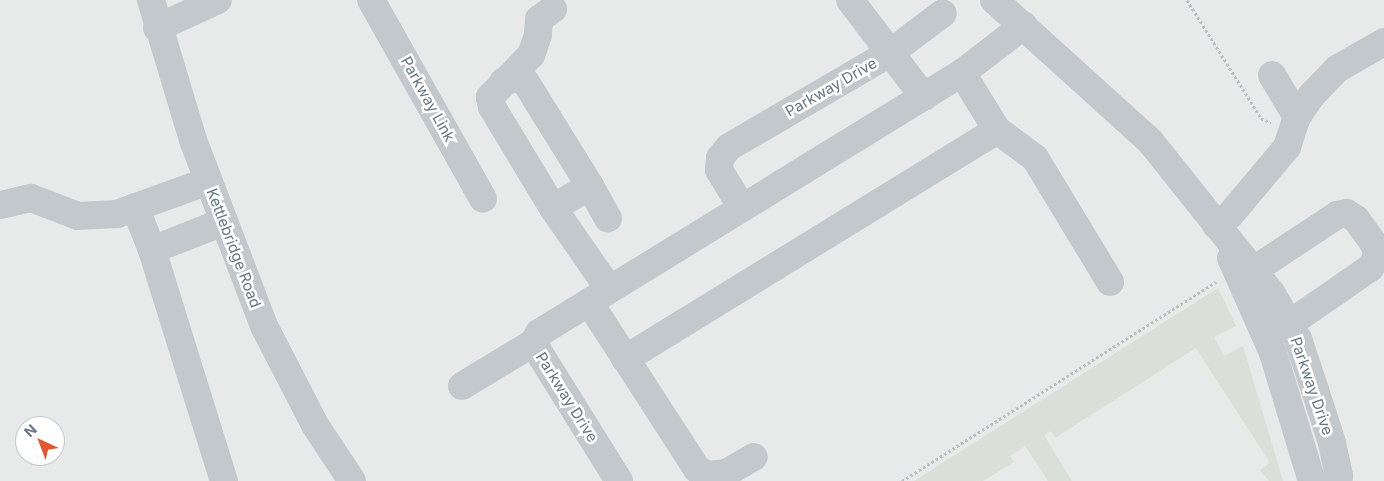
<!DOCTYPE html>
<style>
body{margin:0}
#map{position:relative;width:1384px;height:481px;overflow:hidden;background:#fafaf8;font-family:Inter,sans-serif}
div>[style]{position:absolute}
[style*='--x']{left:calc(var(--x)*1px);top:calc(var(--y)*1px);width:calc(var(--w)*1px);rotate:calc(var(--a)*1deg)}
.built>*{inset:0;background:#e8e9e9}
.green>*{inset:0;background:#dadfd7}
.path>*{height:3px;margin-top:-1.5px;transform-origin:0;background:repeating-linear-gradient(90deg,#bbbfc2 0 2.5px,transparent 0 5px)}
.minor>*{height:28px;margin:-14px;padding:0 14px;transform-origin:14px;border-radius:14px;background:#c3c8cc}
span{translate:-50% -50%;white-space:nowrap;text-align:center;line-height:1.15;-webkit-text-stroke:5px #fff;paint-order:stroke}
.street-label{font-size:15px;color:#657683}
.north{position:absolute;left:15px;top:416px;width:50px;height:50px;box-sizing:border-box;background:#fff;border:1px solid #c1c8cd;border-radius:50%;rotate:317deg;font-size:14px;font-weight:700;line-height:20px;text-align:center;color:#657683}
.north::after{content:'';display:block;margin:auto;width:18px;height:22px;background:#e4572e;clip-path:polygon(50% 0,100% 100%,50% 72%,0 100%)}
</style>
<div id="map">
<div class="built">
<i style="clip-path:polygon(evenodd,0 0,1384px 0,1384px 481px,0 481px,0 0,25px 426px,55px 426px,55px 456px,25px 456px,25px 426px)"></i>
</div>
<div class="green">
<i style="clip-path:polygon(1218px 288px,1236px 326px,1214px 337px,1224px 356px,1243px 346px,1283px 481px,1269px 481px,1260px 470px,1270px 463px,1196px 348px,1055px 438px,1051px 431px,1044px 435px,1072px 481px,1048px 481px,1025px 446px,1010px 456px,1014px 462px,983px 481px,914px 481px)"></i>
</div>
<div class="path">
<i style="--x:1187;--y:0;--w:139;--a:57.9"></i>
<i style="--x:1261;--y:118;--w:11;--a:27"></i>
<i style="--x:902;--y:481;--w:372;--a:-32.4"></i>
</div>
<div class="minor">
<i style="--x:151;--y:0;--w:146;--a:73.3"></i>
<i style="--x:193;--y:140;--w:199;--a:69.1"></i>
<i style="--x:264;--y:326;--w:111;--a:62.7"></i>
<i style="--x:315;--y:425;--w:67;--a:56.5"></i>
<i style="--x:371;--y:0;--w:228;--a:60.6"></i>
<i style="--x:850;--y:0;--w:122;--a:52.7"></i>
<i style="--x:994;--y:0;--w:210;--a:42.1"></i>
<i style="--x:1150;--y:141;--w:196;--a:51.4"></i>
<i style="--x:1272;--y:294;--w:52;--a:60"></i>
<i style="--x:1298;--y:339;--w:54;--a:71.6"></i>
<i style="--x:1315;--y:390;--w:56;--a:72.2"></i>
<i style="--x:1332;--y:443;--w:34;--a:78"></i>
<i style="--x:1339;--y:476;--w:6;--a:129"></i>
<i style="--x:553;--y:9;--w:17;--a:144"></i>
<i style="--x:539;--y:19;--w:16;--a:94"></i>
<i style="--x:538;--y:35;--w:21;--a:109"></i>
<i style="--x:531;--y:55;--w:59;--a:134.3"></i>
<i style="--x:490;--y:97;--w:10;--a:79"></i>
<i style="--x:492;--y:107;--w:118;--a:58.9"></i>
<i style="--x:553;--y:208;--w:98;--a:55.3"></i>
<i style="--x:157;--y:28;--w:67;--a:-24.7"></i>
<i style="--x:962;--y:73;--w:67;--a:58.4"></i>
<i style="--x:997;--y:130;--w:47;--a:36.4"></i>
<i style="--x:1035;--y:158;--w:145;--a:58.8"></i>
<i style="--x:1272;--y:75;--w:49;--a:59.2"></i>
<i style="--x:503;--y:82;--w:14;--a:-17"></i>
<i style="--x:516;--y:78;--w:9;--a:18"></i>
<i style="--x:525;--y:81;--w:123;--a:58.2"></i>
<i style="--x:590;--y:186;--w:43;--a:149.3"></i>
<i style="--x:590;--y:186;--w:37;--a:61"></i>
<i style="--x:0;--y:205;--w:32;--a:-13"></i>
<i style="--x:31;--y:198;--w:50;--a:21"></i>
<i style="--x:78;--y:216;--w:39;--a:-3"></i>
<i style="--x:117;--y:214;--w:97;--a:-19.9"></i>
<i style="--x:135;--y:207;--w:46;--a:68.4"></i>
<i style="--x:152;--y:250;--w:242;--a:72.7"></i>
<i style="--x:742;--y:208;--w:44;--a:-121.2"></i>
<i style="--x:719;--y:170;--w:12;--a:-85"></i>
<i style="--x:720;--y:158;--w:14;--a:-51"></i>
<i style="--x:729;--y:147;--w:186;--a:-30.3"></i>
<i style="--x:890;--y:53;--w:66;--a:-37"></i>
<i style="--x:1216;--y:225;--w:17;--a:-36"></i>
<i style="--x:1230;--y:215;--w:89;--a:-50"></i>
<i style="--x:1287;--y:147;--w:32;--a:-72"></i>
<i style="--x:1297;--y:117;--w:27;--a:-56"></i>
<i style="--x:1312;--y:95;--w:36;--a:-46"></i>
<i style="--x:1337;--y:69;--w:54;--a:-29.9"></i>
<i style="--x:152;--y:250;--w:76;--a:-21.5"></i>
<i style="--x:1231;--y:258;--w:104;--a:66.1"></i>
<i style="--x:1273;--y:353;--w:134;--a:73.1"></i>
<i style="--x:1254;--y:270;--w:100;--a:-33.5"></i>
<i style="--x:1337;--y:215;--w:10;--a:-11"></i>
<i style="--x:1347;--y:213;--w:11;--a:34"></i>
<i style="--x:1356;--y:219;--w:32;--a:54"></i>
<i style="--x:1375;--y:245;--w:12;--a:81"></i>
<i style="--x:1377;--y:257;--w:13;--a:122"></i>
<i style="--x:1370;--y:268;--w:98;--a:145.3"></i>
<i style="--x:589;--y:302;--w:199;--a:57.1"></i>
<i style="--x:697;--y:469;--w:13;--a:29"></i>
<i style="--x:708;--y:475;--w:18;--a:-6"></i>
<i style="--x:726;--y:473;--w:32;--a:-30"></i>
<i style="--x:625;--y:359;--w:437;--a:-31.6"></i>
<i style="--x:462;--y:386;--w:83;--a:-31.2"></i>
<i style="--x:619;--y:481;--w:163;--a:-121.9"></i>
<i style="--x:533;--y:343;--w:12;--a:-59"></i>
<i style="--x:539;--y:333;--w:497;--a:-31.6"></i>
<i style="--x:962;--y:73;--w:78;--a:-37.7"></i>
</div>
<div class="street-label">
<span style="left:831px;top:87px;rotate:-30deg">Parkway Drive</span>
<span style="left:428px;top:99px;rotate:61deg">Parkway Link</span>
<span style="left:234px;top:248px;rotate:69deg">Kettlebridge Road</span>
<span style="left:1312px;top:386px;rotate:71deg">Parkway Drive</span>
<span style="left:567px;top:397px;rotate:58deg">Parkway Drive</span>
</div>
<div class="north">N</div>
</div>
